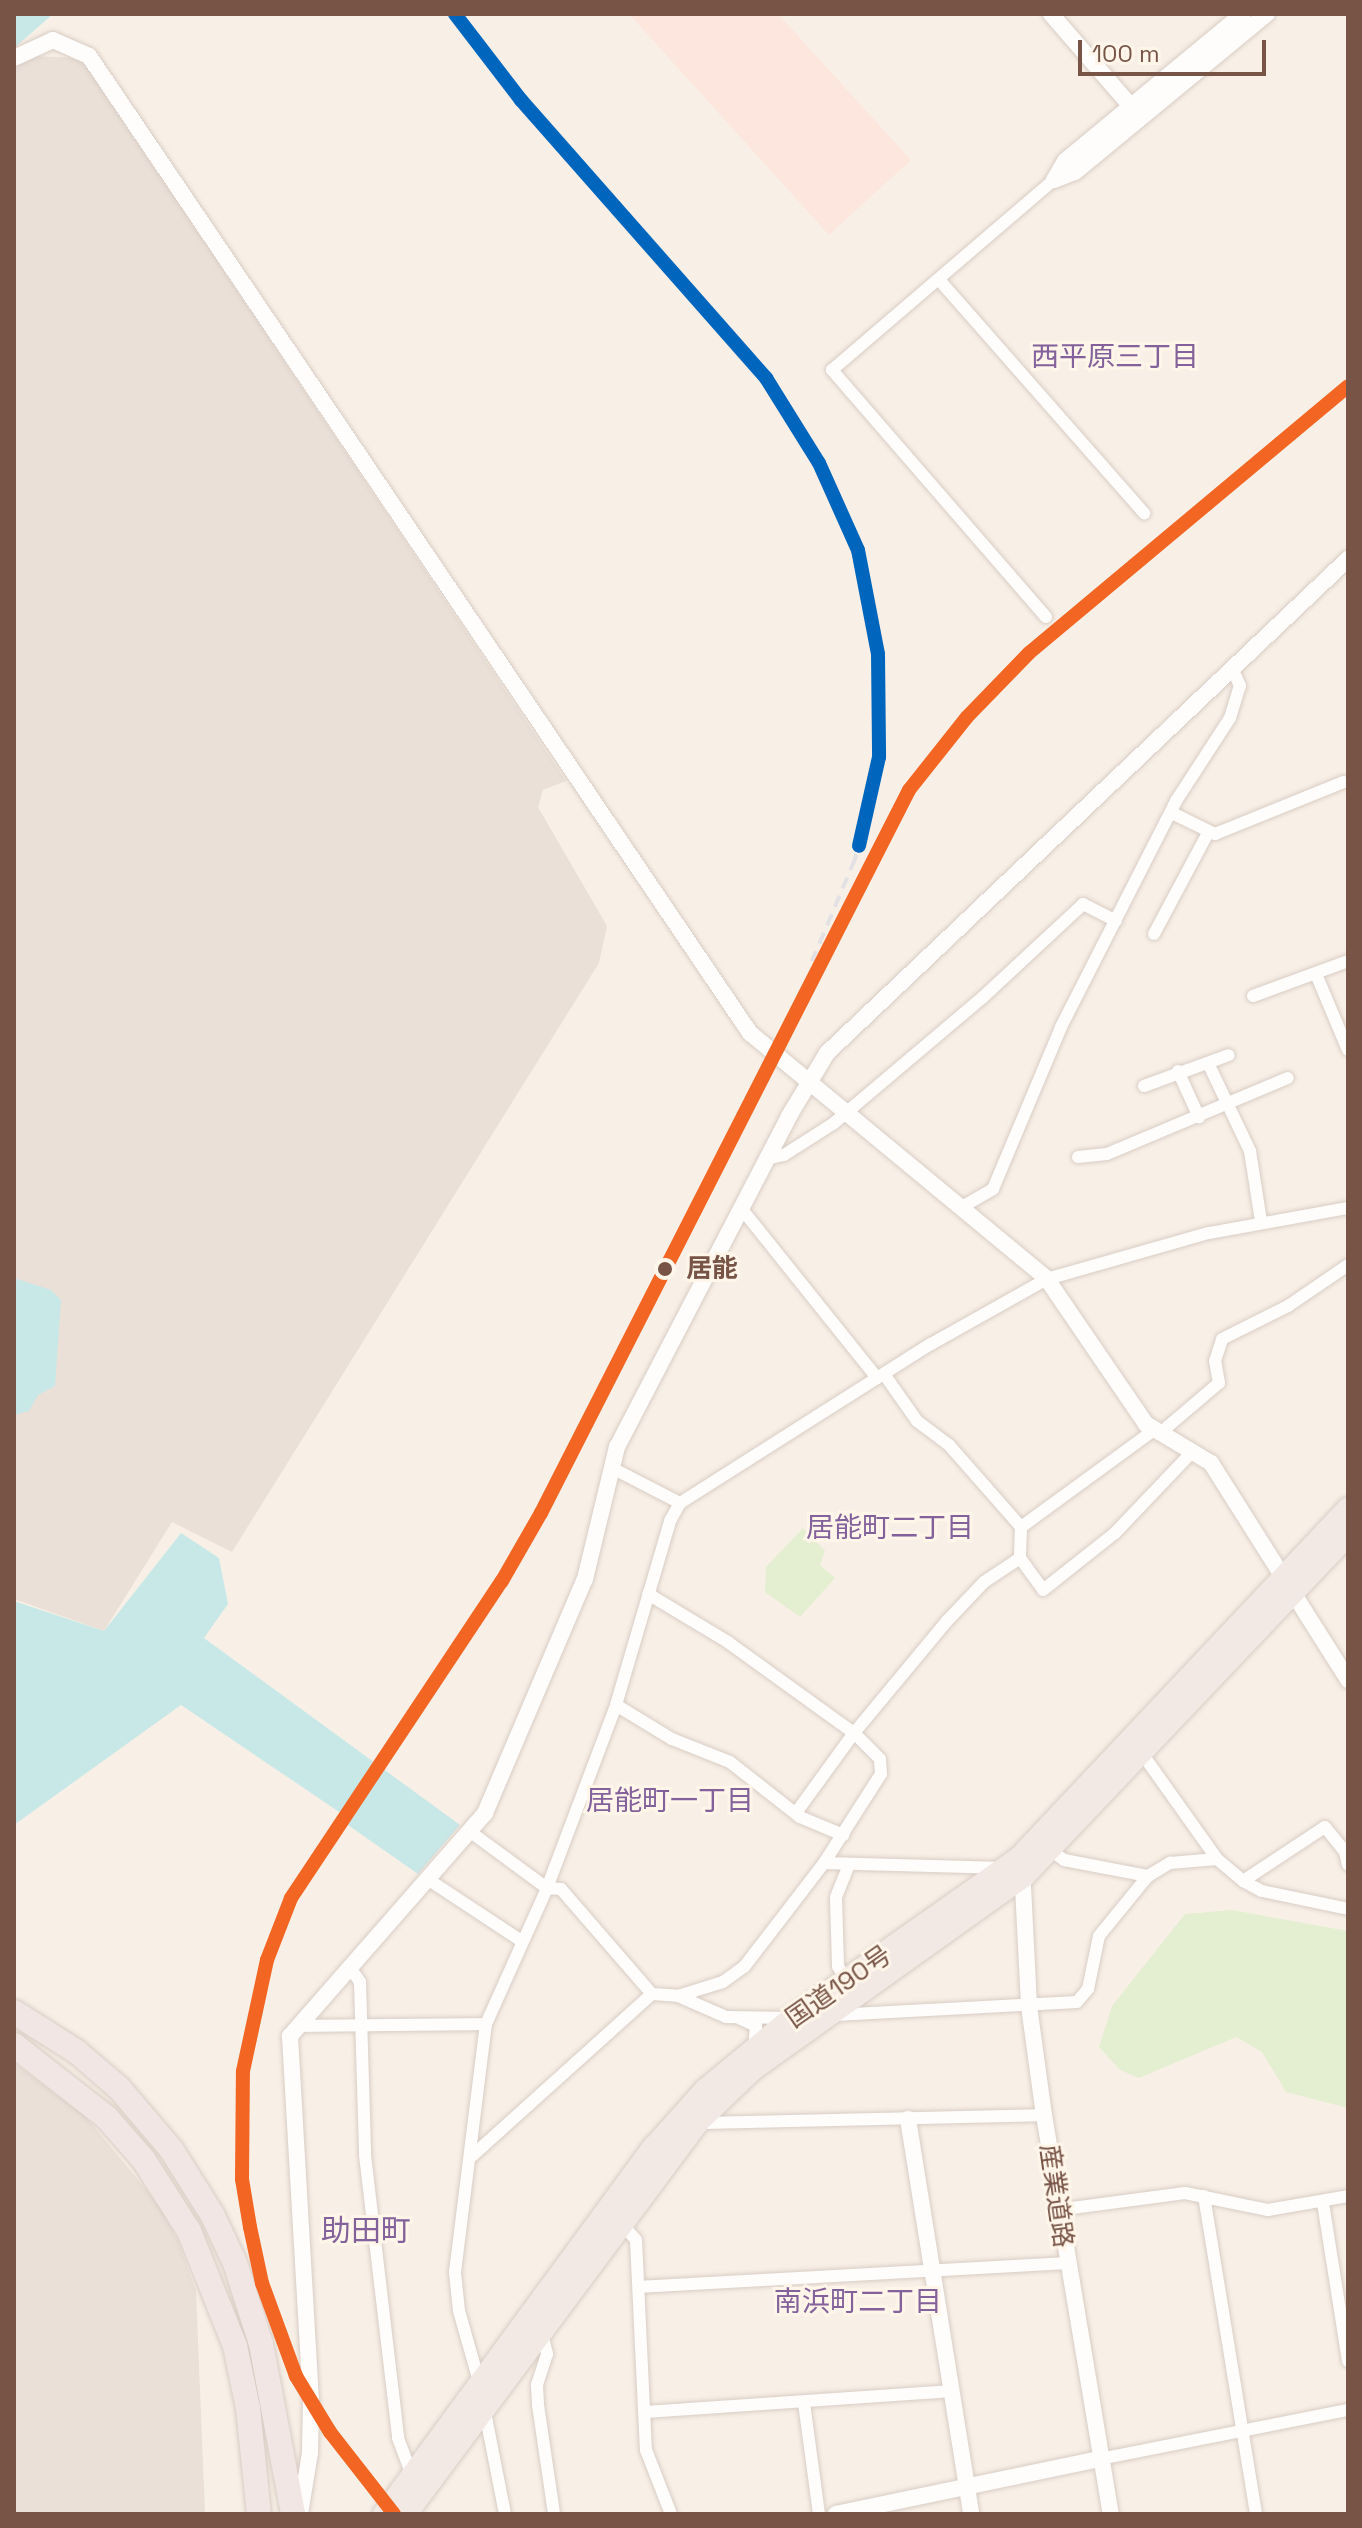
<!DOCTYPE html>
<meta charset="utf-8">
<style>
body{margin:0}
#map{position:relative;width:1362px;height:2528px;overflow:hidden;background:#f8f0e7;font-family:"Space Grotesk","Noto Sans JP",sans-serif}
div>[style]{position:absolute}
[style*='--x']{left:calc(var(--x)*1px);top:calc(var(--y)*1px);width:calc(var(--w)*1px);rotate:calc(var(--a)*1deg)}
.commercial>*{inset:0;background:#fce6dd}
.industrial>*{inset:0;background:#eae0d8}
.green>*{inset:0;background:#e4eed0}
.water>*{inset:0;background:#c8e8e8}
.roads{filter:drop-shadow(0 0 2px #d9cdc5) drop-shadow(0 0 2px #d9cdc5)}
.minor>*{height:12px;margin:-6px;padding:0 6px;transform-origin:6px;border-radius:6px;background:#fefdfb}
.tertiary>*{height:16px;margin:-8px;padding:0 8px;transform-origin:8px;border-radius:8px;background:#fefdfb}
.trunk>*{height:22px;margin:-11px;padding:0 11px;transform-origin:11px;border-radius:11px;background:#f2e9e4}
.motorway>*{height:24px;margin:-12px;padding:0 12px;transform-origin:12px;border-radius:12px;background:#f1e6e3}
.rail>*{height:4px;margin-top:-2px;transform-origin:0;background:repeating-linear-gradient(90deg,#e4e1e4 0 12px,transparent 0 20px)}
.rail-1>*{height:14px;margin:-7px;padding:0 7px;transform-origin:7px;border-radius:7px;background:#f26522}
.rail-2>*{height:14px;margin:-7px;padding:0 7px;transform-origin:7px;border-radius:7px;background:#0065bd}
.dots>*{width:22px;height:22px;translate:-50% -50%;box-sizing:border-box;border:4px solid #fff5e9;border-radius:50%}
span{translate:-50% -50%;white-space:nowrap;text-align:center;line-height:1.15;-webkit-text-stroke:6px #fff5e9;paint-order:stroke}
.stop-label{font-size:26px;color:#775446;font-weight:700}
.left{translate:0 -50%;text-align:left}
.street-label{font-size:26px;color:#775446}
.neighbourhood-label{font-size:28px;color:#83619b}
.quarter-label{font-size:30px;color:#83619b}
.frame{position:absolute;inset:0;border:16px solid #775446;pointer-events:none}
.scale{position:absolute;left:1078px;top:40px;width:188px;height:36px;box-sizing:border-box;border:4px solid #775446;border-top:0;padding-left:10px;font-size:24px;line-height:28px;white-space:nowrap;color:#775446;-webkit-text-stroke:6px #fff5e9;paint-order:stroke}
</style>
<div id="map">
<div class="commercial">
<i style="clip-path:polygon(629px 14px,778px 14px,911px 160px,829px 235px)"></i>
</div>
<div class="industrial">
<i style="clip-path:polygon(31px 56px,81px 58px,566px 781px,543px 790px,538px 807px,607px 926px,599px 963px,232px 1552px,172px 1522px,104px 1631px,14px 1599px,14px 68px)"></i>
<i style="clip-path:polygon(14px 2063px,85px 2116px,159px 2205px,178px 2241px,196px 2290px,205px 2514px,14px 2514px)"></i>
</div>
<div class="green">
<i style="clip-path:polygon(803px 1528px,825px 1551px,820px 1565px,835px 1578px,800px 1617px,765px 1592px,766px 1567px)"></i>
<i style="clip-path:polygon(1232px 1910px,1348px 1931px,1348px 2108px,1286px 2092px,1262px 2052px,1236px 2037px,1139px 2078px,1120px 2070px,1099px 2047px,1112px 2006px,1185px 1914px)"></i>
</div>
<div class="water">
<i style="clip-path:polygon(14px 14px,53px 14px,14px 48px)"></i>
<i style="clip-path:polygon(14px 1278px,51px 1290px,61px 1300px,55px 1386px,38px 1395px,29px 1411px,14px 1415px)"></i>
<i style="clip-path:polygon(181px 1533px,219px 1558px,228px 1604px,204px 1638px,460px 1825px,418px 1874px,345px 1823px,348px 1818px,181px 1705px,14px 1825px,14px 1601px,104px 1631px)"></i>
</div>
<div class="roads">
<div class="minor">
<i style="--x:941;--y:282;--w:308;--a:48.7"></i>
<i style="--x:1046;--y:617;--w:327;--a:-130.9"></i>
<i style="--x:832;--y:370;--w:292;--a:-40.6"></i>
<i style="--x:1172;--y:813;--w:48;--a:26"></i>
<i style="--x:1215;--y:834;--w:139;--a:-22"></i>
<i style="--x:1154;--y:934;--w:115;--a:-61.9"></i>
<i style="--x:1316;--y:974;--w:82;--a:67.2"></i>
<i style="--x:1253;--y:996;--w:101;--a:-20.2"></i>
<i style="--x:1208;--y:1063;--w:98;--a:64.5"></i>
<i style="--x:1250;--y:1151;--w:71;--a:81.1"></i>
<i style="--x:1178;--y:1071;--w:51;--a:65.5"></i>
<i style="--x:1144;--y:1086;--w:90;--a:-20"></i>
<i style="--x:1078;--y:1157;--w:29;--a:-6"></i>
<i style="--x:1107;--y:1154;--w:196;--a:-22.8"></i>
<i style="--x:766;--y:1159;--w:18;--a:-13"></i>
<i style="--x:784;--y:1155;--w:59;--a:-32.6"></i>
<i style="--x:834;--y:1123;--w:194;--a:-40.2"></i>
<i style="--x:982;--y:998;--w:138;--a:-42.9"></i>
<i style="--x:1083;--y:904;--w:37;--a:27"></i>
<i style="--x:962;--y:1207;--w:36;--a:-30"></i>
<i style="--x:993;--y:1189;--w:176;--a:-67.2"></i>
<i style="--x:1061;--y:1027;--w:254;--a:-63"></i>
<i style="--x:1176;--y:801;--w:99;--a:-57"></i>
<i style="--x:1230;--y:718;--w:34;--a:-73"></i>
<i style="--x:1240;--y:686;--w:17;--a:-114"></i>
<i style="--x:741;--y:1208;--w:218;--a:51.3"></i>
<i style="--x:884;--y:1374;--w:57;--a:54.9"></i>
<i style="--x:917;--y:1421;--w:40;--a:37"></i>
<i style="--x:949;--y:1445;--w:109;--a:48.7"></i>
<i style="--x:1021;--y:1527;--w:31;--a:92"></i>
<i style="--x:1020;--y:1558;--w:39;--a:54"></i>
<i style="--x:1043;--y:1590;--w:92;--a:-38.4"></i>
<i style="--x:1115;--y:1533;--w:113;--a:-46.4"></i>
<i style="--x:1159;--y:1434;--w:79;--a:-40.4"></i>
<i style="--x:1219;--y:1383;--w:22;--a:-100"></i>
<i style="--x:1215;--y:1361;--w:23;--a:-72"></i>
<i style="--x:1222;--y:1339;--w:74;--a:-26.6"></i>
<i style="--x:1288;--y:1306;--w:73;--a:-34.3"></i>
<i style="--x:612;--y:1468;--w:76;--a:27.2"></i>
<i style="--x:1021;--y:1527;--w:165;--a:-36.1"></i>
<i style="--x:616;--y:1705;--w:66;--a:31.3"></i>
<i style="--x:672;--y:1739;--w:62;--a:21.6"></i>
<i style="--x:730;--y:1762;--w:89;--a:38.2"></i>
<i style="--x:800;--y:1817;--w:47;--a:22.7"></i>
<i style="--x:1141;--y:1752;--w:131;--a:54.6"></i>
<i style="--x:1217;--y:1859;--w:34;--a:40"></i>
<i style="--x:1243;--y:1881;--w:21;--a:28"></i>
<i style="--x:1262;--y:1891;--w:88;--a:11.8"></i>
<i style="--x:798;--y:1810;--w:95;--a:-54"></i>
<i style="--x:854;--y:1733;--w:146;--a:-50.3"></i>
<i style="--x:947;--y:1621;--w:54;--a:-46.5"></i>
<i style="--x:984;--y:1582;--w:43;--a:-33.7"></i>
<i style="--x:472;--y:1833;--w:93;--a:36.3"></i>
<i style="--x:547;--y:1888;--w:14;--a:4"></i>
<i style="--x:561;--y:1889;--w:139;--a:49.1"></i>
<i style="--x:1049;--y:1849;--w:19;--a:36"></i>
<i style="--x:1064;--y:1860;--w:86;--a:10.8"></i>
<i style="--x:824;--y:1863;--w:180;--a:1.6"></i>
<i style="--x:429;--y:1880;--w:109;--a:33.4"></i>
<i style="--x:1243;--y:1881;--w:98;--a:-33.4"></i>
<i style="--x:1325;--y:1827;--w:32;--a:51"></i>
<i style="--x:1345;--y:1852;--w:13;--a:77"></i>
<i style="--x:350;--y:1968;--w:17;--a:54"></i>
<i style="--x:360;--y:1982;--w:173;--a:88.3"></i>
<i style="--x:365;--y:2155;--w:285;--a:83.3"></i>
<i style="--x:398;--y:2438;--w:43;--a:69.4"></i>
<i style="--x:846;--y:1981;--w:17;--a:-118"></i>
<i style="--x:838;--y:1966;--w:69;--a:-91.7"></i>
<i style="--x:836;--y:1897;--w:35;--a:-68"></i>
<i style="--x:678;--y:1996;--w:52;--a:23.6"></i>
<i style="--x:726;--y:2017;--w:66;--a:0.9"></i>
<i style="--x:835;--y:2015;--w:242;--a:-3.1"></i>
<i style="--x:1077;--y:2002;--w:17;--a:-50"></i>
<i style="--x:1088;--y:1989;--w:54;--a:-78.3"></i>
<i style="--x:1099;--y:1936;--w:77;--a:-50.8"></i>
<i style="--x:1148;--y:1876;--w:26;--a:-31"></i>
<i style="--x:1170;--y:1863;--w:47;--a:-4.9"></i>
<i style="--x:739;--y:2018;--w:19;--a:25"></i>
<i style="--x:756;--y:2026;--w:21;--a:95"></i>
<i style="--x:298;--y:2026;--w:188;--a:-0.6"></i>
<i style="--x:699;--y:2123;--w:345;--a:-1.3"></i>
<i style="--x:472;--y:2156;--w:242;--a:-42"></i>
<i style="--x:652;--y:1994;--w:26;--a:4"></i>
<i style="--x:678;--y:1996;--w:47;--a:-17.3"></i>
<i style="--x:723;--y:1982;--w:26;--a:-36"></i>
<i style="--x:744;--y:1967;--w:131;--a:-52.4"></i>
<i style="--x:824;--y:1863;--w:106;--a:-57.4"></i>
<i style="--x:881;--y:1774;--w:15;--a:-94"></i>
<i style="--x:880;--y:1759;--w:37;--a:-135"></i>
<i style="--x:854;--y:1733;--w:155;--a:-144.2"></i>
<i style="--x:728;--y:1642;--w:93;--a:-149"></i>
<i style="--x:1204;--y:2196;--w:322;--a:80.7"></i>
<i style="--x:1323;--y:2203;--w:160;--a:81"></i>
<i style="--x:1057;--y:2210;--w:129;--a:-7.6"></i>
<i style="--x:1185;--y:2193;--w:85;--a:11.6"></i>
<i style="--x:1268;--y:2210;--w:81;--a:-9.9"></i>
<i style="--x:619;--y:2221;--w:25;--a:48"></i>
<i style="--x:636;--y:2240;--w:210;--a:87.3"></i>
<i style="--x:646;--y:2450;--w:69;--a:68.7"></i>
<i style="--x:639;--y:2287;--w:428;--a:-3.2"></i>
<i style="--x:541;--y:2331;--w:24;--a:75"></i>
<i style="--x:547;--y:2354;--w:33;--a:108"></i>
<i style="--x:537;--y:2385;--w:20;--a:87"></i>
<i style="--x:538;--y:2405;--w:110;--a:81.6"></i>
<i style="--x:480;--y:2385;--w:77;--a:-105.8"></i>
<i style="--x:459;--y:2311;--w:39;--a:-96"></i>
<i style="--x:455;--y:2272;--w:250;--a:-82.9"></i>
<i style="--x:486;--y:2024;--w:149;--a:-65.8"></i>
<i style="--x:547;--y:1888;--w:196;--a:-69.3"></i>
<i style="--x:616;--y:1705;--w:192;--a:-73.6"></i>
<i style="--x:670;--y:1521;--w:21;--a:-61"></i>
<i style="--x:680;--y:1503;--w:297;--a:-32.4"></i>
<i style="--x:931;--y:1344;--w:133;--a:-29.3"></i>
<i style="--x:1047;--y:1279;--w:168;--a:-15.9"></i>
<i style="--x:1209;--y:1233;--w:141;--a:-10.2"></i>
<i style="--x:804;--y:2403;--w:112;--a:82.3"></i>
<i style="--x:484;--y:2407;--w:109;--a:78.9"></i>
<i style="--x:644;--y:2412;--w:307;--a:-3.9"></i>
<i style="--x:1100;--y:2459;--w:253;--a:-11.2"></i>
</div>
<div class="tertiary">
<i style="--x:1051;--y:14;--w:130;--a:49.1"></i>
<i style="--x:14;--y:58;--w:43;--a:-24.8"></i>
<i style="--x:53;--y:40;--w:39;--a:24"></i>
<i style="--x:89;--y:56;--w:1180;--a:55.92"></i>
<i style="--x:750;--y:1033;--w:386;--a:39.6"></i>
<i style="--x:1047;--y:1279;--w:176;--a:55.7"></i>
<i style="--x:1146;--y:1424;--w:76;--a:31"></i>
<i style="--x:1211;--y:1463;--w:257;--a:57.7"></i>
<i style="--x:1054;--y:180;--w:22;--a:-21"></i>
<i style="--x:1075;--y:172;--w:249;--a:-39.5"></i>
<i style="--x:1054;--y:180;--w:22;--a:-60"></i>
<i style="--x:1065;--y:161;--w:231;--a:-39.6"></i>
<i style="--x:1022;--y:1867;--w:139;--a:87.1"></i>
<i style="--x:1029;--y:2006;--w:110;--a:82.2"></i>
<i style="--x:1044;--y:2115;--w:405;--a:80.5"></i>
<i style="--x:908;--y:2119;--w:400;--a:80.9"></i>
<i style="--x:300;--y:2514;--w:62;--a:-80.7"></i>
<i style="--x:310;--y:2453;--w:52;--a:-88.9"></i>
<i style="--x:311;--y:2401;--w:366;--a:-93.3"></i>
<i style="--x:290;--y:2036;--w:296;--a:-48.8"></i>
<i style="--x:485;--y:1813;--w:254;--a:-66.9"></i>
<i style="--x:585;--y:1579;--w:136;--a:-76.4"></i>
<i style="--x:617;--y:1447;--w:373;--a:-62.5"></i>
<i style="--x:789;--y:1116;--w:74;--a:-58.9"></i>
<i style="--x:827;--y:1053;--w:718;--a:-43.48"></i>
<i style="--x:836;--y:2514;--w:270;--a:-11.8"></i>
</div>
<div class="trunk">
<i style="--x:384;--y:2514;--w:456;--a:-53.7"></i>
<i style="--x:654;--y:2147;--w:76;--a:-48.2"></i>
<i style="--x:705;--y:2090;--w:113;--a:-39.6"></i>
<i style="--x:792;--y:2018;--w:278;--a:-35.2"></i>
<i style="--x:1019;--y:1858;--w:480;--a:-46.7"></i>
<i style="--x:406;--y:2514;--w:487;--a:-53.3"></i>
<i style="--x:697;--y:2123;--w:76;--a:-43.9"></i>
<i style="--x:752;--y:2070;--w:335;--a:-35.5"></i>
<i style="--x:1025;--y:1875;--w:469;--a:-46.5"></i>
</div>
<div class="motorway">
<i style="--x:14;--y:2012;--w:75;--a:32.4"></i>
<i style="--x:77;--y:2052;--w:55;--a:40.6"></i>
<i style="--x:119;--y:2088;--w:80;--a:49.6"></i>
<i style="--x:171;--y:2149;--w:79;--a:57.9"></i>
<i style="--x:213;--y:2216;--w:52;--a:64.9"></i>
<i style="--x:235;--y:2263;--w:85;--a:72.2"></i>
<i style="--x:261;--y:2344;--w:173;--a:79.3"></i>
<i style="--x:14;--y:2045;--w:118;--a:38.1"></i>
<i style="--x:107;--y:2118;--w:55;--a:48.7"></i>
<i style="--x:143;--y:2159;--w:85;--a:57.4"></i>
<i style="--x:189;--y:2231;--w:124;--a:68.2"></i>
<i style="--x:235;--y:2346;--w:63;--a:78.2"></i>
<i style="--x:248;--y:2408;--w:107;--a:84.1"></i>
</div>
</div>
<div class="rail">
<i style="--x:455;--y:14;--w:108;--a:52.5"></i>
<i style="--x:521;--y:100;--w:371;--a:48.6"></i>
<i style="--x:766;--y:378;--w:100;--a:58.1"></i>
<i style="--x:819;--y:463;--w:95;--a:65.9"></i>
<i style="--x:858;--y:550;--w:106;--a:79.1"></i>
<i style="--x:878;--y:654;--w:103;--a:89.4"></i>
<i style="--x:879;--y:757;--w:105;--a:103.2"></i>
<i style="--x:855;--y:859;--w:111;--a:112.9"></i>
</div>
<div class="rail-1">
<i style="--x:394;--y:2514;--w:104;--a:-128"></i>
<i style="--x:330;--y:2432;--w:66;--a:-121.3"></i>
<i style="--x:296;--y:2376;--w:99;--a:-110.1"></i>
<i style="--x:262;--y:2283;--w:57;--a:-102.1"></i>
<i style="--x:250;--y:2227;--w:49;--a:-99.5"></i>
<i style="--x:242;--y:2179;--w:108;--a:-89.5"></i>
<i style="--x:243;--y:2071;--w:114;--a:-77.8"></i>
<i style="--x:267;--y:1960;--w:66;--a:-68.8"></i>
<i style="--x:291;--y:1898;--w:381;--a:-56.4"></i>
<i style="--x:502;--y:1581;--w:78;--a:-60.2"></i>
<i style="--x:541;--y:1513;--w:811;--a:-63.02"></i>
<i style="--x:909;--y:790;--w:93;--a:-51.5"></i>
<i style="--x:967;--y:717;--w:89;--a:-45.9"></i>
<i style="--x:1029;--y:653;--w:416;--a:-39.9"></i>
</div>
<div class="rail-2">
<i style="--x:455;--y:14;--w:108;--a:52.5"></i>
<i style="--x:521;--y:100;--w:371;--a:48.6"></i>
<i style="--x:766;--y:378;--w:100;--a:58.1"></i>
<i style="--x:819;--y:463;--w:95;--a:65.9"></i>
<i style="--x:858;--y:550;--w:106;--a:79.1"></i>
<i style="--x:878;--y:654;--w:103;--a:89.4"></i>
<i style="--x:879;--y:757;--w:91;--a:102.7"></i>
</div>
<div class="dots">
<i style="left:665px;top:1269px;background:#775446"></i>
</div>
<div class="stop-label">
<span class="left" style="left:686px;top:1269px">居能</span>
</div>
<div class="street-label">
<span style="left:839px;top:1987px;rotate:-35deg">国道190号</span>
<span style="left:1056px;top:2196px;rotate:82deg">産業道路</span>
</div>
<div class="neighbourhood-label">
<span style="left:1115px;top:356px">西平原三丁目</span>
<span style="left:890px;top:1527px">居能町二丁目</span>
<span style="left:670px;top:1800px">居能町一丁目</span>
<span style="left:858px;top:2301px">南浜町二丁目</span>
</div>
<div class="quarter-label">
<span style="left:366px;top:2231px">助田町</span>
</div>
<div class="frame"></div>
<div class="scale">100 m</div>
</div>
